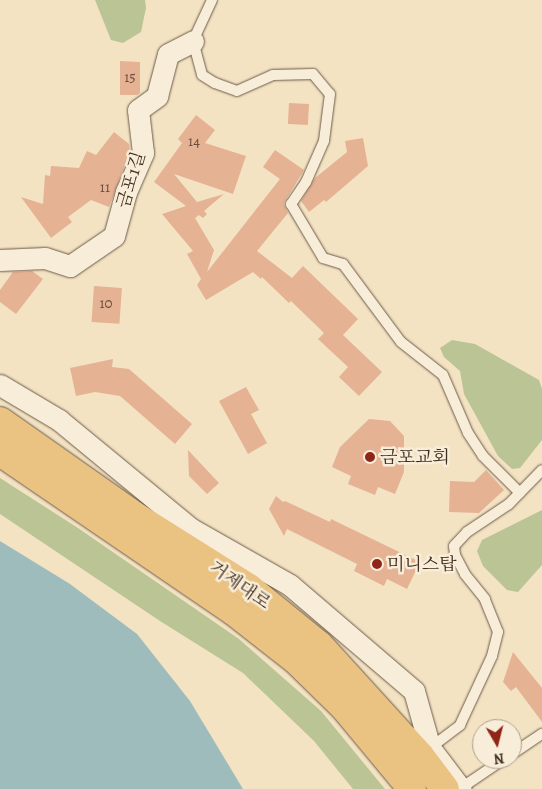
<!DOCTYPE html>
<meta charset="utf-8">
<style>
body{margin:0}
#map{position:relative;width:542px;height:789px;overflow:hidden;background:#f3e3c3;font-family:Alegreya,"Noto Serif KR",serif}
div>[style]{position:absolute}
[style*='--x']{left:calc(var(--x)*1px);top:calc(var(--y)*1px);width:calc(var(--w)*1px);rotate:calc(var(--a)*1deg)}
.green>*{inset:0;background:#bac494}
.water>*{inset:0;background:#9fbcbd}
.building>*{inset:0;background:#e5b294;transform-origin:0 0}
.roads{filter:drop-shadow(0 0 1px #6e5a49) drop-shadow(0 0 1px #6e5a49)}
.lane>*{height:10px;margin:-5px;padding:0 5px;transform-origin:5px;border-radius:5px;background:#f7edd8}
.street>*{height:21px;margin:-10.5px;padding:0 10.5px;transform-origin:10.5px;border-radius:10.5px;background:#f7edd8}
.highway>*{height:28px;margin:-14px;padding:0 14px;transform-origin:14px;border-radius:14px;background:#eac282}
.dots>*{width:14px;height:14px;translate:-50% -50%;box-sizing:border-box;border:2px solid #f7edd8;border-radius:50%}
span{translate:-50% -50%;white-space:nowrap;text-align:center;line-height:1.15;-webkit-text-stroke:5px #f7edd8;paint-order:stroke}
.number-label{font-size:15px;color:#6a4e3d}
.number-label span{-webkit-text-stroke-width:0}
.street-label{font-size:18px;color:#412d20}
.poi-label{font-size:18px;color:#412d20}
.left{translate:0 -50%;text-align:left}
.north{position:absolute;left:472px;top:719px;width:50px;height:50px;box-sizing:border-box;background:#f7edd8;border:1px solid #aea08e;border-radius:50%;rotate:172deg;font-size:14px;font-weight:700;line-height:20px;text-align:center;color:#412d20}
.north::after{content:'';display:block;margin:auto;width:18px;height:22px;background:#8f2418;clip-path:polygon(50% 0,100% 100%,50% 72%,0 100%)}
</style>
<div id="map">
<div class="green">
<i style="clip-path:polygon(95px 0,145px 0,146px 8px,141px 32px,123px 43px,111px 40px)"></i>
<i style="clip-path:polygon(452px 340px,475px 344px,539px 380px,542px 389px,542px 440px,520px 468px,512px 469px,498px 456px,464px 394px,460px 371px,444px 357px,440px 348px)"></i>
<i style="clip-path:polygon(0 478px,78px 528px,239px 639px,321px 711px,385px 789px,353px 789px,314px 741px,243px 673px,160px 621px,0 514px)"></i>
<i style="clip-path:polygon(542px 510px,542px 565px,518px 592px,507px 590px,483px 566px,477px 551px,482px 540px)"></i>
</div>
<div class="water">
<i style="clip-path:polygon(0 541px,70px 584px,137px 634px,190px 701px,243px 789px,0 789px)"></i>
</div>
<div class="building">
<i style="clip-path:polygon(120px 61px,140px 62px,140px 93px,137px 95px,120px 95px)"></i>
<i style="left:289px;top:103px;width:20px;height:21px;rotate:3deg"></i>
<i style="clip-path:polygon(196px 115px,215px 130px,205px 143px,246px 156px,233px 194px,174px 174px,197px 202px,224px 194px,204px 211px,207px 214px,203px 218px,199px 215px,195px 218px,214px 250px,207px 272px,280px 179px,263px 167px,275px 150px,304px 170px,285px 201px,284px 204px,288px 213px,257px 251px,292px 278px,303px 266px,358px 319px,343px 335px,382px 372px,359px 396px,339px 377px,348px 367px,318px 339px,324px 333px,291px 301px,289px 303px,262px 277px,261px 279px,253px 272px,206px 300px,197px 285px,201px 279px,187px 254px,193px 251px,162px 214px,186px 206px,154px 182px,182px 143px,178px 139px)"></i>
<i style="clip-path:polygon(114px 132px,129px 144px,130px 151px,109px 207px,91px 200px,68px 217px,72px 222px,51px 238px,21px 197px,43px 204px,45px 175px,50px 176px,51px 166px,79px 168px,87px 151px,96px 155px)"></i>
<i style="clip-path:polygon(363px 138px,368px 166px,326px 202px,324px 200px,309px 212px,301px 201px,315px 178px,347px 152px,345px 141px)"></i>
<i style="clip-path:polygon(32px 271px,43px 279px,16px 314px,0 302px,0 290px,13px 272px)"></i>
<i style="left:94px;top:286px;width:28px;height:36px;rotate:4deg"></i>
<i style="clip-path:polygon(113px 359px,112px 367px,129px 369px,192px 424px,175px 444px,120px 396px,95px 392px,76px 396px,70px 368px)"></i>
<i style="clip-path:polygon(246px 387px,259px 410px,251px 414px,267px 443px,248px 454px,219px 401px)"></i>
<i style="clip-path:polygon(369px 419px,390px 421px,404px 436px,404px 472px,395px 494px,378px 487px,375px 495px,348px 484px,351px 476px,332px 467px,340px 447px)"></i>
<i style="clip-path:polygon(188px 450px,219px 483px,207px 494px,189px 476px)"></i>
<i style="clip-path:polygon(486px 470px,504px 490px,479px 513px,449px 512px,450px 481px,474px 482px)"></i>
<i style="clip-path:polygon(276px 496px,283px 502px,285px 501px,330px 522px,331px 519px,420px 562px,407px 589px,387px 579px,384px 586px,354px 571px,357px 564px,287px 529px,284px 536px,269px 509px)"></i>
<i style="clip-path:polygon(513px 652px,542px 688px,542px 722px,516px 687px,511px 691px,503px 682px)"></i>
</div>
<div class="roads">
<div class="lane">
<i style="--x:212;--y:0;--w:45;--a:114.9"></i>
<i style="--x:193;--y:41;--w:35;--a:75"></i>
<i style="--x:202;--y:75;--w:15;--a:32"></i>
<i style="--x:215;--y:83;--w:23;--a:20"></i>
<i style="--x:237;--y:91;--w:39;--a:-24"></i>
<i style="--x:273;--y:75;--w:40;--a:-1.4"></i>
<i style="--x:313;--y:74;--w:26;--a:50"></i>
<i style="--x:330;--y:94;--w:47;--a:97.3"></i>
<i style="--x:324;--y:141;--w:45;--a:113.7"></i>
<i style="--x:306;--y:182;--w:27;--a:124"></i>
<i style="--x:291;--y:204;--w:63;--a:59.3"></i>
<i style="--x:323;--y:258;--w:21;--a:17"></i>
<i style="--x:343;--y:264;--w:97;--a:53.4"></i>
<i style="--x:401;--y:342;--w:53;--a:38.2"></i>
<i style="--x:443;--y:375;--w:63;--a:66.7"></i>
<i style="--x:468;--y:433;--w:27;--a:57"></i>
<i style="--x:483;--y:456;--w:52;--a:45"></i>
<i style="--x:430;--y:748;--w:38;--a:-37"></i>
<i style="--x:460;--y:725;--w:76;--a:-65.1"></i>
<i style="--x:492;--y:656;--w:25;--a:-76"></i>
<i style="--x:498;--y:632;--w:35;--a:-112"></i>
<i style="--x:485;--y:599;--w:32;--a:-129"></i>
<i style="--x:465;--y:574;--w:21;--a:-118"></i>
<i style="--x:455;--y:555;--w:9;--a:-96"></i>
<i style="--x:454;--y:546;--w:19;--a:-47"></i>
<i style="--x:467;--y:532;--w:50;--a:-33.7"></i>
<i style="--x:509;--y:504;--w:47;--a:-45.9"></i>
<i style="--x:512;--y:754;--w:36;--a:-34"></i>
<i style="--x:461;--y:788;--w:52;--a:-34"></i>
</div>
<div class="street">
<i style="--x:0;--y:260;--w:45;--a:-2.5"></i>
<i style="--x:45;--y:258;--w:26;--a:18"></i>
<i style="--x:70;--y:266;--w:53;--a:-34.3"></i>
<i style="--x:114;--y:236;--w:46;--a:-74.7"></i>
<i style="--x:126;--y:192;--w:43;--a:-66.4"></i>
<i style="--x:143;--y:153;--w:43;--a:-96.6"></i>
<i style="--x:138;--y:110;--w:24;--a:-36"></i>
<i style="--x:157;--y:96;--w:43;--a:-75.3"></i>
<i style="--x:168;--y:54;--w:28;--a:-27"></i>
<i style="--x:0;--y:385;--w:69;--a:30.7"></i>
<i style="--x:59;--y:420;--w:170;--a:39.5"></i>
<i style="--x:190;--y:528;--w:115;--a:29.7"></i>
<i style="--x:290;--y:585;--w:163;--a:40.5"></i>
<i style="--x:414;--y:691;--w:59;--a:74.3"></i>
<i style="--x:430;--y:748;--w:51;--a:52.9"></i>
</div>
<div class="highway">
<i style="--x:0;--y:421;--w:169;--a:35.1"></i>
<i style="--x:138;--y:518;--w:131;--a:32.2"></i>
<i style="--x:249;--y:588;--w:90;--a:39.2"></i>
<i style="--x:319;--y:645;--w:150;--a:47.7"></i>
<i style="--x:420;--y:756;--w:41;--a:52.9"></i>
<i style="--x:0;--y:452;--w:281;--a:34.3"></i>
<i style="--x:232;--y:610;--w:81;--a:38"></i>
<i style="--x:296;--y:660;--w:69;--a:44.4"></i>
<i style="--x:345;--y:708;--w:105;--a:50.4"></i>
</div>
</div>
<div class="dots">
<i style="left:370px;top:457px;background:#8f2418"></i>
<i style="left:377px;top:564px;background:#8f2418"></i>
</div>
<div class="number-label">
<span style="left:130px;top:78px">15</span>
<span style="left:194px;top:142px">14</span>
<span style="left:105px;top:188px">11</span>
<span style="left:106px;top:304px">10</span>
</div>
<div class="street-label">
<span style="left:131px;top:180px;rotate:-73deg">금포1길</span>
<span style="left:240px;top:585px;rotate:35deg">거제대로</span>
</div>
<div class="poi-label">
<span class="left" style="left:380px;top:457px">금포교회</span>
<span class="left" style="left:387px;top:564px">미니스탑</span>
</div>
<div class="north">N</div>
</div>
